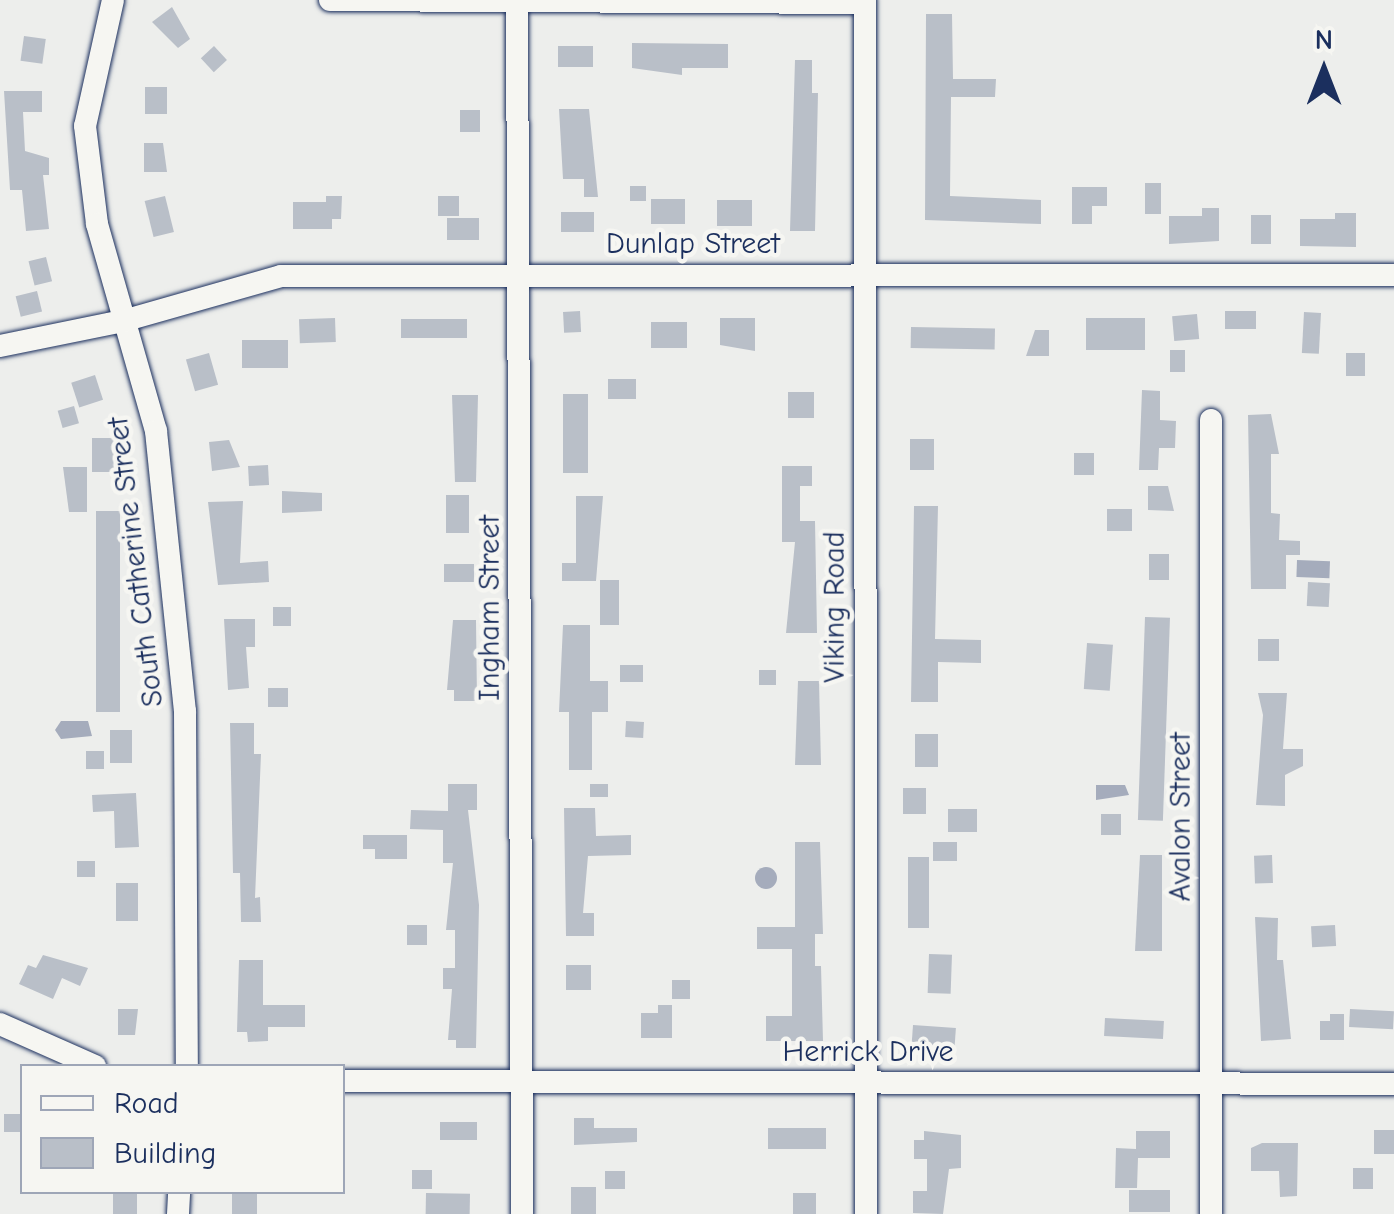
<!DOCTYPE html>
<style>
body{margin:0}
#map{position:relative;width:1394px;height:1214px;overflow:hidden;background:#edeeec;font-family:"Comic Neue",sans-serif}
div>[style]{position:absolute}
[style*='--x']{left:calc(var(--x)*1px);top:calc(var(--y)*1px);width:calc(var(--w)*1px);rotate:calc(var(--a)*1deg)}
.water>*{inset:0;background:#a5acbc;transform-origin:0 0}
.round{border-radius:50%}
.building>*{inset:0;background:#b9bfc8;transform-origin:0 0}
.roads{filter:drop-shadow(0 0 2px #1b2f5e) drop-shadow(0 0 2px #1b2f5e)}
.minor>*{height:22px;margin:-11px;padding:0 11px;transform-origin:11px;border-radius:11px;background:#f6f6f2}
span{translate:-50% -50%;white-space:nowrap;text-align:center;line-height:1.15;-webkit-text-stroke:9px #f6f6f2;paint-order:stroke}
.street-label{font-size:30px;color:#1b2f5e}
.legend{position:absolute;left:20px;top:1064px;width:325px;height:130px;box-sizing:border-box;background:#f6f6f2;border:2px solid #9ea6b7;margin:0;padding:12px 18px;list-style:none;font-size:30px;color:#1b2f5e}
.legend li{display:flex;align-items:center;gap:20px;height:50px}
.legend b{width:50px;border:2px solid #9ea6b7}
.north{position:absolute;left:1274px;top:20px;width:100px;height:100px;-webkit-text-stroke:8px #f6f6f2;paint-order:stroke;rotate:0deg;font-size:28px;font-weight:700;line-height:40px;text-align:center;color:#1b2f5e}
.north::after{content:'';display:block;margin:auto;width:35px;height:45px;background:#1b2f5e;clip-path:polygon(50% 0,100% 100%,50% 72%,0 100%)}
</style>
<div id="map">
<div class="water">
<i style="left:1297px;top:560px;width:33px;height:17px;rotate:2deg"></i>
<i style="clip-path:polygon(61px 721px,88px 721px,92px 736px,61px 739px,55px 730px)"></i>
<i style="clip-path:polygon(1096px 785px,1125px 785px,1129px 795px,1096px 800px)"></i>
<i class="round" style="left:755px;top:867px;width:22px;height:22px"></i>
</div>
<div class="building">
<i style="clip-path:polygon(172px 7px,190px 39px,178px 48px,152px 22px)"></i>
<i style="clip-path:polygon(926px 14px,952px 14px,953px 79px,996px 79px,995px 97px,951px 97px,950px 196px,1041px 200px,1041px 224px,925px 220px)"></i>
<i style="left:24px;top:36px;width:22px;height:25px;rotate:8deg"></i>
<i style="clip-path:polygon(632px 43px,728px 44px,728px 68px,682px 68px,682px 75px,632px 68px)"></i>
<i style="left:214px;top:46px;width:19px;height:18px;rotate:47deg"></i>
<i style="left:558px;top:46px;width:35px;height:21px"></i>
<i style="clip-path:polygon(795px 60px,812px 60px,812px 93px,818px 93px,815px 231px,790px 231px)"></i>
<i style="left:145px;top:87px;width:22px;height:27px"></i>
<i style="clip-path:polygon(4px 91px,42px 91px,42px 112px,23px 112px,25px 151px,49px 158px,49px 175px,43px 175px,49px 229px,26px 231px,22px 190px,10px 190px)"></i>
<i style="clip-path:polygon(559px 109px,589px 109px,598px 197px,584px 197px,584px 179px,563px 179px)"></i>
<i style="left:460px;top:110px;width:20px;height:22px"></i>
<i style="clip-path:polygon(144px 143px,163px 143px,167px 172px,144px 172px)"></i>
<i style="left:1145px;top:183px;width:16px;height:31px"></i>
<i style="left:646px;top:186px;width:15px;height:16px;rotate:90deg"></i>
<i style="clip-path:polygon(1072px 187px,1107px 187px,1107px 206px,1092px 206px,1092px 224px,1072px 224px)"></i>
<i style="left:165px;top:196px;width:37px;height:21px;rotate:76deg"></i>
<i style="clip-path:polygon(326px 196px,342px 196px,341px 219px,332px 219px,332px 229px,293px 229px,293px 202px,326px 202px)"></i>
<i style="left:438px;top:196px;width:21px;height:20px"></i>
<i style="left:651px;top:199px;width:34px;height:25px"></i>
<i style="left:717px;top:200px;width:35px;height:26px"></i>
<i style="clip-path:polygon(1202px 208px,1219px 208px,1219px 241px,1169px 244px,1169px 216px,1202px 216px)"></i>
<i style="left:561px;top:212px;width:33px;height:20px"></i>
<i style="clip-path:polygon(1335px 213px,1356px 213px,1356px 247px,1300px 246px,1300px 219px,1335px 219px)"></i>
<i style="left:1251px;top:215px;width:20px;height:29px"></i>
<i style="left:447px;top:218px;width:32px;height:22px"></i>
<i style="left:46px;top:257px;width:25px;height:18px;rotate:76deg"></i>
<i style="left:37px;top:291px;width:21px;height:22px;rotate:76deg"></i>
<i style="left:580px;top:311px;width:21px;height:17px;rotate:87deg"></i>
<i style="left:1225px;top:311px;width:31px;height:18px"></i>
<i style="left:1304px;top:312px;width:17px;height:41px;rotate:3deg"></i>
<i style="left:1197px;top:314px;width:25px;height:25px;rotate:85deg"></i>
<i style="left:335px;top:318px;width:24px;height:36px;rotate:88deg"></i>
<i style="clip-path:polygon(720px 318px,755px 318px,755px 351px,720px 345px)"></i>
<i style="left:1086px;top:318px;width:59px;height:32px"></i>
<i style="left:401px;top:319px;width:66px;height:19px"></i>
<i style="left:651px;top:322px;width:36px;height:26px"></i>
<i style="left:911px;top:327px;width:84px;height:21px;rotate:1deg"></i>
<i style="clip-path:polygon(1035px 330px,1049px 330px,1049px 356px,1026px 356px)"></i>
<i style="left:242px;top:340px;width:46px;height:28px"></i>
<i style="left:1170px;top:350px;width:15px;height:22px"></i>
<i style="left:209px;top:353px;width:33px;height:24px;rotate:74deg"></i>
<i style="left:1346px;top:353px;width:19px;height:23px"></i>
<i style="left:95px;top:375px;width:26px;height:25px;rotate:72deg"></i>
<i style="left:608px;top:379px;width:28px;height:20px"></i>
<i style="clip-path:polygon(1142px 390px,1160px 391px,1160px 420px,1176px 421px,1175px 448px,1159px 448px,1158px 470px,1139px 470px)"></i>
<i style="left:788px;top:392px;width:26px;height:26px"></i>
<i style="left:563px;top:394px;width:25px;height:79px"></i>
<i style="clip-path:polygon(452px 395px,478px 395px,476px 482px,455px 482px)"></i>
<i style="left:74px;top:406px;width:18px;height:17px;rotate:74deg"></i>
<i style="clip-path:polygon(1271px 414px,1279px 454px,1271px 454px,1271px 513px,1280px 514px,1279px 540px,1300px 541px,1300px 555px,1286px 555px,1286px 589px,1251px 589px,1248px 415px)"></i>
<i style="left:92px;top:438px;width:23px;height:34px"></i>
<i style="left:910px;top:439px;width:24px;height:31px"></i>
<i style="clip-path:polygon(229px 440px,240px 467px,212px 471px,209px 442px)"></i>
<i style="left:1074px;top:453px;width:20px;height:22px"></i>
<i style="left:268px;top:465px;width:20px;height:20px;rotate:87deg"></i>
<i style="clip-path:polygon(782px 466px,812px 466px,812px 486px,800px 486px,800px 521px,815px 521px,817px 633px,786px 633px,795px 542px,782px 542px)"></i>
<i style="clip-path:polygon(63px 467px,87px 467px,87px 512px,69px 512px)"></i>
<i style="clip-path:polygon(1148px 486px,1168px 486px,1174px 511px,1148px 510px)"></i>
<i style="clip-path:polygon(282px 491px,322px 493px,322px 511px,282px 513px)"></i>
<i style="left:446px;top:495px;width:23px;height:38px"></i>
<i style="clip-path:polygon(576px 496px,603px 496px,596px 581px,562px 581px,562px 563px,576px 563px)"></i>
<i style="clip-path:polygon(243px 501px,240px 563px,268px 561px,269px 582px,218px 585px,208px 502px)"></i>
<i style="clip-path:polygon(914px 506px,938px 506px,935px 639px,981px 640px,981px 663px,938px 662px,938px 702px,911px 702px)"></i>
<i style="left:1107px;top:509px;width:25px;height:22px"></i>
<i style="left:96px;top:511px;width:24px;height:201px"></i>
<i style="left:1149px;top:554px;width:20px;height:26px"></i>
<i style="left:444px;top:564px;width:30px;height:18px"></i>
<i style="left:600px;top:580px;width:19px;height:45px"></i>
<i style="left:1308px;top:582px;width:22px;height:24px;rotate:3deg"></i>
<i style="left:273px;top:607px;width:18px;height:19px"></i>
<i style="left:1145px;top:617px;width:25px;height:203px;rotate:2deg"></i>
<i style="clip-path:polygon(224px 619px,255px 619px,255px 647px,246px 647px,249px 688px,228px 690px)"></i>
<i style="clip-path:polygon(453px 620px,476px 620px,477px 701px,454px 701px,454px 690px,447px 690px)"></i>
<i style="clip-path:polygon(563px 625px,590px 625px,590px 681px,608px 681px,608px 712px,592px 712px,592px 770px,569px 770px,569px 712px,559px 712px)"></i>
<i style="left:1258px;top:639px;width:21px;height:22px"></i>
<i style="left:1087px;top:643px;width:26px;height:46px;rotate:4deg"></i>
<i style="left:620px;top:665px;width:23px;height:17px"></i>
<i style="left:759px;top:670px;width:17px;height:15px"></i>
<i style="clip-path:polygon(798px 681px,819px 681px,821px 765px,795px 765px)"></i>
<i style="left:288px;top:688px;width:19px;height:20px;rotate:90deg"></i>
<i style="clip-path:polygon(1258px 693px,1287px 693px,1283px 749px,1303px 749px,1303px 766px,1285px 775px,1285px 806px,1256px 805px,1263px 715px)"></i>
<i style="left:626px;top:721px;width:18px;height:16px;rotate:3deg"></i>
<i style="clip-path:polygon(230px 723px,254px 723px,254px 754px,261px 754px,255px 898px,260px 897px,261px 922px,241px 922px,240px 873px,233px 873px)"></i>
<i style="left:110px;top:730px;width:22px;height:33px"></i>
<i style="left:915px;top:734px;width:23px;height:33px"></i>
<i style="left:86px;top:751px;width:18px;height:18px"></i>
<i style="clip-path:polygon(448px 784px,477px 784px,477px 810px,468px 810px,479px 905px,476px 1048px,456px 1048px,456px 1040px,448px 1040px,452px 989px,443px 989px,443px 968px,455px 968px,455px 930px,446px 930px,453px 863px,443px 863px,443px 830px,410px 829px,411px 810px,448px 811px)"></i>
<i style="left:590px;top:784px;width:18px;height:13px"></i>
<i style="left:903px;top:788px;width:23px;height:26px"></i>
<i style="clip-path:polygon(136px 793px,139px 847px,115px 848px,114px 811px,93px 812px,92px 795px)"></i>
<i style="clip-path:polygon(564px 808px,595px 808px,596px 836px,631px 835px,631px 855px,588px 856px,583px 913px,594px 913px,594px 936px,566px 936px)"></i>
<i style="left:948px;top:809px;width:29px;height:23px"></i>
<i style="left:1101px;top:814px;width:20px;height:21px"></i>
<i style="clip-path:polygon(363px 835px,407px 835px,407px 859px,375px 859px,375px 849px,363px 849px)"></i>
<i style="clip-path:polygon(795px 842px,820px 842px,823px 934px,815px 934px,815px 966px,821px 966px,823px 1041px,766px 1041px,766px 1016px,792px 1016px,792px 949px,757px 949px,757px 927px,795px 927px)"></i>
<i style="left:933px;top:842px;width:24px;height:19px"></i>
<i style="clip-path:polygon(1140px 855px,1162px 855px,1162px 951px,1135px 951px)"></i>
<i style="left:1272px;top:855px;width:28px;height:18px;rotate:88deg"></i>
<i style="left:908px;top:857px;width:21px;height:71px"></i>
<i style="left:77px;top:861px;width:18px;height:16px"></i>
<i style="left:138px;top:883px;width:38px;height:22px;rotate:90deg"></i>
<i style="clip-path:polygon(1255px 917px,1278px 918px,1277px 960px,1283px 960px,1291px 1039px,1261px 1041px)"></i>
<i style="left:407px;top:925px;width:20px;height:20px"></i>
<i style="left:1335px;top:925px;width:21px;height:24px;rotate:87deg"></i>
<i style="left:929px;top:954px;width:23px;height:39px;rotate:2deg"></i>
<i style="clip-path:polygon(43px 955px,88px 968px,80px 986px,62px 978px,53px 999px,19px 984px,28px 965px,36px 968px)"></i>
<i style="clip-path:polygon(239px 960px,263px 960px,263px 1005px,305px 1005px,305px 1027px,268px 1027px,268px 1041px,248px 1042px,247px 1032px,237px 1032px)"></i>
<i style="left:566px;top:965px;width:25px;height:25px"></i>
<i style="left:672px;top:980px;width:18px;height:19px"></i>
<i style="clip-path:polygon(658px 1005px,672px 1005px,672px 1038px,641px 1038px,641px 1013px,658px 1013px)"></i>
<i style="clip-path:polygon(118px 1009px,138px 1009px,135px 1035px,118px 1035px)"></i>
<i style="left:1350px;top:1009px;width:44px;height:18px;rotate:3deg"></i>
<i style="clip-path:polygon(1330px 1014px,1344px 1014px,1344px 1040px,1320px 1040px,1320px 1021px,1330px 1021px)"></i>
<i style="left:1105px;top:1018px;width:59px;height:18px;rotate:3deg"></i>
<i style="left:913px;top:1025px;width:43px;height:22px;rotate:4deg"></i>
<i style="left:4px;top:1114px;width:18px;height:18px"></i>
<i style="clip-path:polygon(574px 1118px,594px 1118px,594px 1128px,637px 1128px,637px 1142px,574px 1145px)"></i>
<i style="left:440px;top:1122px;width:37px;height:18px"></i>
<i style="left:826px;top:1128px;width:21px;height:58px;rotate:90deg"></i>
<i style="left:1374px;top:1130px;width:20px;height:24px"></i>
<i style="clip-path:polygon(924px 1131px,961px 1135px,961px 1168px,949px 1169px,943px 1214px,913px 1213px,913px 1191px,927px 1191px,927px 1159px,914px 1159px,914px 1140px,924px 1140px)"></i>
<i style="clip-path:polygon(1136px 1131px,1170px 1131px,1170px 1158px,1138px 1158px,1137px 1188px,1115px 1188px,1116px 1148px,1136px 1149px)"></i>
<i style="clip-path:polygon(1262px 1143px,1298px 1143px,1297px 1196px,1280px 1197px,1279px 1171px,1251px 1171px,1251px 1148px)"></i>
<i style="left:1353px;top:1168px;width:20px;height:21px"></i>
<i style="left:432px;top:1170px;width:19px;height:20px;rotate:90deg"></i>
<i style="left:605px;top:1171px;width:20px;height:18px"></i>
<i style="left:571px;top:1187px;width:25px;height:27px"></i>
<i style="left:1129px;top:1190px;width:41px;height:22px"></i>
<i style="left:113px;top:1192px;width:24px;height:22px"></i>
<i style="left:232px;top:1192px;width:25px;height:22px"></i>
<i style="left:426px;top:1193px;width:44px;height:21px;rotate:1deg"></i>
<i style="left:793px;top:1193px;width:23px;height:21px"></i>
</div>
<div class="roads">
<div class="minor">
<i style="--x:113;--y:0;--w:129;--a:102.5"></i>
<i style="--x:85;--y:126;--w:99;--a:83"></i>
<i style="--x:97;--y:224;--w:215;--a:74.1"></i>
<i style="--x:156;--y:431;--w:281;--a:84.1"></i>
<i style="--x:185;--y:711;--w:355;--a:89.7"></i>
<i style="--x:330;--y:0;--w:535;--a:0.32"></i>
<i style="--x:865;--y:0;--w:1214;--a:89.95"></i>
<i style="--x:517;--y:1;--w:1213;--a:89.76"></i>
<i style="--x:0;--y:346;--w:126;--a:-11.5"></i>
<i style="--x:123;--y:321;--w:164;--a:-15.9"></i>
<i style="--x:281;--y:276;--w:1113;--a:-0.05"></i>
<i style="--x:1211;--y:420;--w:794;--a:90"></i>
<i style="--x:0;--y:1024;--w:104;--a:23.9"></i>
<i style="--x:342;--y:1081;--w:1052;--a:0.16"></i>
<i style="--x:178;--y:1214;--w:22;--a:-87"></i>
</div>
</div>
<div class="street-label">
<span style="left:693px;top:244px">Dunlap Street</span>
<span style="left:136px;top:562px;rotate:-97deg">South Catherine Street</span>
<span style="left:835px;top:607px;rotate:-90deg">Viking Road</span>
<span style="left:490px;top:608px;rotate:-90deg">Ingham Street</span>
<span style="left:1181px;top:817px;rotate:-90deg">Avalon Street</span>
<span style="left:868px;top:1052px">Herrick Drive</span>
</div>
<ul class="legend">
<li><b style="height:12px;background:#f6f6f2"></b>Road</li>
<li><b style="height:28px;background:#b9bfc8"></b>Building</li>
</ul>
<div class="north">N</div>
</div>
